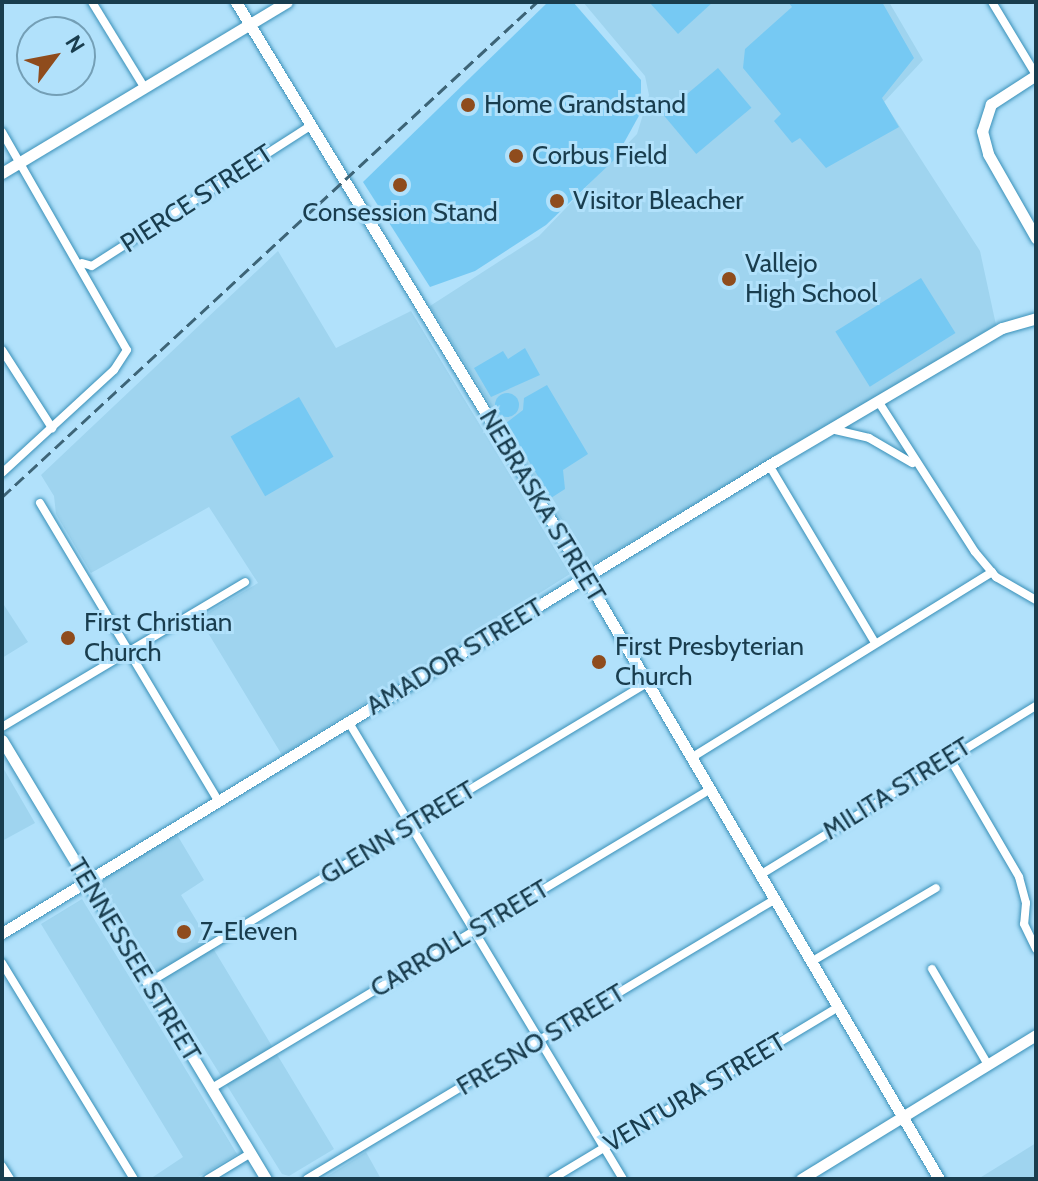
<!DOCTYPE html>
<style>
body{margin:0}
#map{position:relative;width:1038px;height:1181px;overflow:hidden;background:#b1e1fb;font-family:Cabin,sans-serif}
div>[style]{position:absolute}
[style*='--x']{left:calc(var(--x)*1px);top:calc(var(--y)*1px);width:calc(var(--w)*1px);rotate:calc(var(--a)*1deg)}
.built>*{inset:0;background:#9fd4ef}
.green>*{inset:0;background:#76c9f3;transform-origin:0 0}
.round{border-radius:50%}
.roads{filter:drop-shadow(0 0 2px #3990b8) drop-shadow(0 0 2px #3990b8)}
.street>*{height:8px;margin:-4px;padding:0 4px;transform-origin:4px;border-radius:4px;background:#fff}
.secondary>*{height:11px;margin:-5.5px;padding:0 5.5px;transform-origin:5.5px;border-radius:5.5px;background:#fff}
.rail>*{height:3px;margin-top:-1.5px;transform-origin:0;background:repeating-linear-gradient(90deg,#3d6477 0 12px,transparent 0 18px)}
.dots>*{width:22px;height:22px;translate:-50% -50%;box-sizing:border-box;border:4px solid #b1e1fb;border-radius:50%}
span{translate:-50% -50%;white-space:nowrap;text-align:center;line-height:1.15;-webkit-text-stroke:6px #b1e1fb;paint-order:stroke}
.poi-label{font-size:26px;color:#193d4e}
.left{translate:0 -50%;text-align:left}
.street-label{font-size:26px;color:#193d4e}
.frame{position:absolute;inset:0;border:4px solid #193d4e;pointer-events:none}
.north{position:absolute;left:16px;top:16px;width:80px;height:80px;box-sizing:border-box;background:#b1e1fb;border:2px solid #749fb6;border-radius:50%;rotate:58deg;font-size:22px;font-weight:700;line-height:32px;text-align:center;color:#193d4e}
.north::after{content:'';display:block;margin:auto;width:28px;height:36px;background:#8f4c1d;clip-path:polygon(50% 0,100% 100%,50% 72%,0 100%)}
</style>
<div id="map">
<div class="built">
<i style="clip-path:polygon(583px 2px,889px 2px,923px 60px,884px 102px,980px 251px,996px 325px,590px 566px,430px 306px,539px 236px,637px 134px,649px 95px,645px 76px)"></i>
<i style="clip-path:polygon(278px 251px,336px 348px,411px 311px,570px 574px,282px 755px,199px 618px,258px 583px,209px 507px,91px 573px,56px 514px,54px 496px,41px 475px)"></i>
<i style="clip-path:polygon(2px 602px,28px 642px,2px 658px)"></i>
<i style="clip-path:polygon(2px 766px,35px 823px,2px 841px)"></i>
<i style="clip-path:polygon(176px 833px,204px 880px,181px 895px,334px 1149px,289px 1176px,282px 1174px,99px 880px)"></i>
<i style="clip-path:polygon(82px 899px,237px 1154px,195px 1179px,150px 1179px,183px 1157px,41px 924px)"></i>
<i style="clip-path:polygon(1036px 1143px,1036px 1179px,978px 1179px)"></i>
<i style="clip-path:polygon(366px 1152px,381px 1179px,323px 1179px)"></i>
</div>
<div class="green">
<i style="clip-path:polygon(548px 2px,573px 2px,641px 80px,641px 112px,615px 159px,546px 225px,475px 271px,430px 287px,363px 182px)"></i>
<i style="clip-path:polygon(649px 2px,713px 2px,678px 34px)"></i>
<i style="clip-path:polygon(788px 2px,882px 2px,914px 58px,882px 98px,899px 127px,826px 168px,800px 138px,792px 143px,774px 121px,781px 114px,743px 68px,745px 49px,792px 7px)"></i>
<i style="left:718px;top:68px;width:52px;height:72px;rotate:50deg"></i>
<i style="left:921px;top:278px;width:65px;height:101px;rotate:58deg"></i>
<i style="clip-path:polygon(525px 348px,540px 375px,491px 397px,474px 368px,503px 351px,508px 359px)"></i>
<i style="clip-path:polygon(547px 385px,588px 454px,563px 470px,565px 489px,551px 498px,506px 423px,523px 410px,524px 398px)"></i>
<i class="round" style="left:495px;top:393px;width:24px;height:24px"></i>
<i style="left:299px;top:397px;width:69px;height:79px;rotate:60deg"></i>
</div>
<div class="roads">
<div class="street">
<i style="--x:92;--y:2;--w:100;--a:58.5"></i>
<i style="--x:992;--y:2;--w:85;--a:58.9"></i>
<i style="--x:2;--y:132;--w:251;--a:60.2"></i>
<i style="--x:127;--y:350;--w:24;--a:123"></i>
<i style="--x:114;--y:370;--w:152;--a:137.4"></i>
<i style="--x:82;--y:263;--w:10;--a:17"></i>
<i style="--x:92;--y:266;--w:261;--a:-32.7"></i>
<i style="--x:2;--y:350;--w:93;--a:57.3"></i>
<i style="--x:878;--y:401;--w:179;--a:57.3"></i>
<i style="--x:975;--y:552;--w:33;--a:50"></i>
<i style="--x:996;--y:577;--w:46;--a:29.9"></i>
<i style="--x:831;--y:429;--w:39;--a:13"></i>
<i style="--x:869;--y:438;--w:50;--a:30.2"></i>
<i style="--x:769;--y:465;--w:207;--a:59.2"></i>
<i style="--x:40;--y:503;--w:346;--a:59.1"></i>
<i style="--x:348;--y:721;--w:534;--a:59.02"></i>
<i style="--x:2;--y:727;--w:283;--a:-30.8"></i>
<i style="--x:949;--y:757;--w:139;--a:59.7"></i>
<i style="--x:1019;--y:877;--w:27;--a:75"></i>
<i style="--x:1026;--y:903;--w:21;--a:95"></i>
<i style="--x:1024;--y:924;--w:28;--a:64"></i>
<i style="--x:691;--y:758;--w:354;--a:-31.7"></i>
<i style="--x:760;--y:875;--w:324;--a:-31.5"></i>
<i style="--x:811;--y:962;--w:145;--a:-30.6"></i>
<i style="--x:2;--y:963;--w:253;--a:58.6"></i>
<i style="--x:932;--y:969;--w:111;--a:59.7"></i>
<i style="--x:148;--y:983;--w:582;--a:-31.01"></i>
<i style="--x:212;--y:1088;--w:579;--a:-30.95"></i>
<i style="--x:2;--y:1166;--w:15;--a:58"></i>
<i style="--x:208;--y:1179;--w:50;--a:-31.2"></i>
<i style="--x:307;--y:1179;--w:544;--a:-30.86"></i>
<i style="--x:552;--y:1179;--w:334;--a:-31"></i>
</div>
<div class="secondary">
<i style="--x:236;--y:2;--w:662;--a:58.71"></i>
<i style="--x:580;--y:568;--w:709;--a:59.56"></i>
<i style="--x:1036;--y:75;--w:54;--a:147.2"></i>
<i style="--x:991;--y:104;--w:28;--a:108"></i>
<i style="--x:982;--y:131;--w:24;--a:75"></i>
<i style="--x:988;--y:154;--w:97;--a:60.3"></i>
<i style="--x:2;--y:173;--w:332;--a:-31"></i>
<i style="--x:2;--y:740;--w:512;--a:58.98"></i>
<i style="--x:2;--y:933;--w:907;--a:-31.38"></i>
<i style="--x:776;--y:461;--w:262;--a:-30.5"></i>
<i style="--x:1002;--y:328;--w:35;--a:-16"></i>
<i style="--x:801;--y:1179;--w:276;--a:-31.5"></i>
</div>
</div>
<div class="rail">
<i style="--x:2;--y:497;--w:729;--a:-42.78"></i>
</div>
<div class="dots">
<i style="left:468px;top:105px;background:#8f4c1d"></i>
<i style="left:516px;top:156px;background:#8f4c1d"></i>
<i style="left:400px;top:185px;background:#8f4c1d"></i>
<i style="left:557px;top:201px;background:#8f4c1d"></i>
<i style="left:729px;top:279px;background:#8f4c1d"></i>
<i style="left:68px;top:638px;background:#8f4c1d"></i>
<i style="left:599px;top:662px;background:#8f4c1d"></i>
<i style="left:184px;top:932px;background:#8f4c1d"></i>
</div>
<div class="poi-label">
<span class="left" style="left:484px;top:105px">Home Grandstand</span>
<span class="left" style="left:532px;top:156px">Corbus Field</span>
<span class="left" style="left:573px;top:201px">Visitor Bleacher</span>
<span style="left:400px;top:213px">Consession Stand</span>
<span class="left" style="left:745px;top:279px">Vallejo<br>High School</span>
<span class="left" style="left:84px;top:638px">First Christian<br>Church</span>
<span class="left" style="left:615px;top:662px">First Presbyterian<br>Church</span>
<span class="left" style="left:200px;top:932px">7-Eleven</span>
</div>
<div class="street-label">
<span style="left:197px;top:199px;rotate:-33deg">PIERCE STREET</span>
<span style="left:542px;top:506px;rotate:59deg">NEBRASKA STREET</span>
<span style="left:455px;top:657px;rotate:-31deg">AMADOR STREET</span>
<span style="left:897px;top:789px;rotate:-32deg">MILITA STREET</span>
<span style="left:398px;top:833px;rotate:-31deg">GLENN STREET</span>
<span style="left:460px;top:939px;rotate:-31deg">CARROLL STREET</span>
<span style="left:134px;top:960px;rotate:59deg">TENNESSEE STREET</span>
<span style="left:541px;top:1040px;rotate:-31deg">FRESNO STREET</span>
<span style="left:695px;top:1093px;rotate:-31deg">VENTURA STREET</span>
</div>
<div class="frame"></div>
<div class="north">N</div>
</div>
